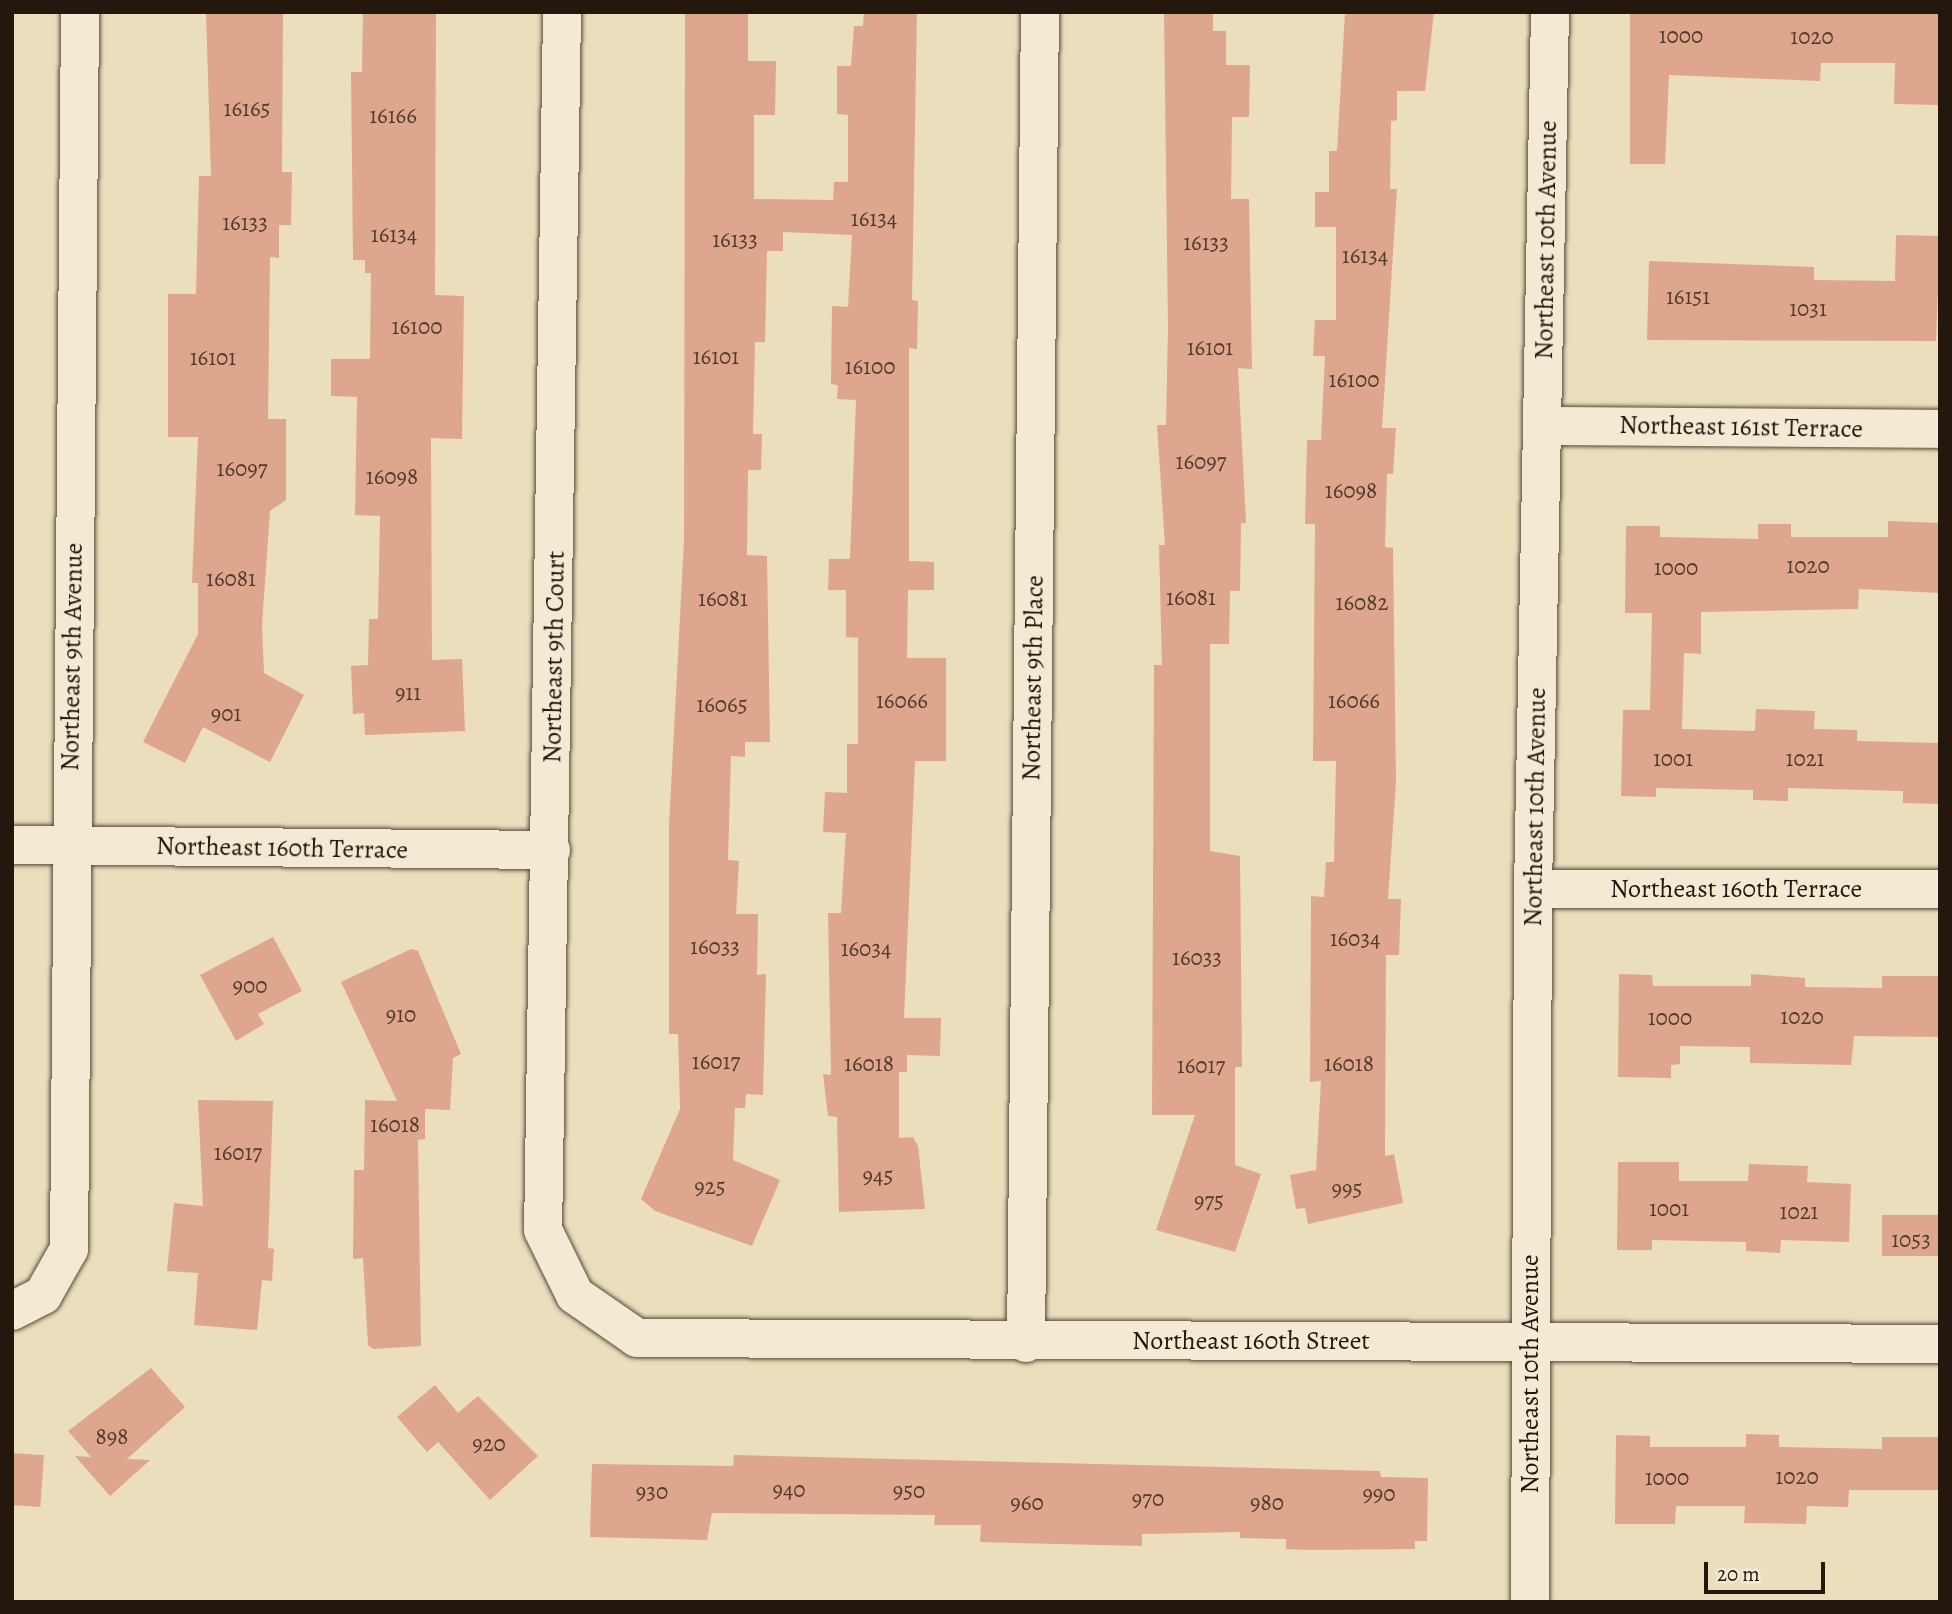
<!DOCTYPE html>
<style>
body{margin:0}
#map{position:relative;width:1952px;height:1614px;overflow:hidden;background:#ebdebc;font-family:Alegreya,serif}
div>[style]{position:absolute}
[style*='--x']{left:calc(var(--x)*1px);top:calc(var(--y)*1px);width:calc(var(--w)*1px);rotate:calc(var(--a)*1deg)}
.building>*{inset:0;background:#dea68c;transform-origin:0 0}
.roads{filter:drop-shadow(0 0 2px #55493a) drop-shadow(0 0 2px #55493a)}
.minor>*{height:38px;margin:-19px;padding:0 19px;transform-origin:19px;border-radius:19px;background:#f2ead3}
span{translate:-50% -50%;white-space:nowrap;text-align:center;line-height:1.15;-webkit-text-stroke:5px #f2ead3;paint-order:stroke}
.number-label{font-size:23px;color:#523b2e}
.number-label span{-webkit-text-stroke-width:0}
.street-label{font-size:26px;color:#23170e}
.frame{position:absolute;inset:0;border:14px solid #23170e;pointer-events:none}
.scale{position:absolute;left:1704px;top:1562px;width:121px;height:32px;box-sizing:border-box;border:4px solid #23170e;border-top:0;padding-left:9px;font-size:21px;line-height:24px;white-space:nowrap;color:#23170e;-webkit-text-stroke:5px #f2ead3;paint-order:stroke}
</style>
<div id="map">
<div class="building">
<i style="clip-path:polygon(206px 12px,283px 12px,282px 172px,292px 172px,291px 225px,279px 225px,279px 258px,270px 257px,268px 419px,286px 419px,286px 500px,270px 511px,262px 625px,264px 673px,304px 695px,270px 762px,203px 727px,185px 763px,143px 742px,198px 634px,198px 583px,192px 583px,198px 437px,168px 437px,168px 294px,196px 294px,199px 176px,211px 176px)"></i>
<i style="clip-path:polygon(363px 12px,436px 12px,435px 295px,464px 296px,462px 439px,431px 438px,432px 660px,462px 659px,465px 731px,365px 735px,364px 713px,353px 714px,351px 666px,368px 665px,369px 619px,378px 619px,380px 516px,355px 515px,357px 397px,331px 396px,331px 359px,370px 359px,371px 273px,365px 273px,365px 260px,353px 260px,351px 72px,362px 72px)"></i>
<i style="clip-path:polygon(685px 12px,748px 12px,748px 61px,776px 61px,775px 115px,754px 115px,754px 199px,833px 200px,834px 182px,848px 182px,848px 115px,837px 114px,837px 66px,851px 66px,854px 26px,863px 26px,864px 12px,917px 12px,912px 300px,918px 301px,917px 349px,909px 348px,909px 561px,934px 562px,934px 590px,908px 590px,907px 658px,946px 658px,946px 761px,915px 761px,904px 1018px,941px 1018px,940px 1056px,907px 1055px,907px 1072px,899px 1072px,899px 1138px,913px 1137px,918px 1146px,925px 1209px,839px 1212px,837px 1117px,828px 1116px,823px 1074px,831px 1075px,828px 913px,841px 913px,846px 833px,823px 832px,825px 792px,847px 793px,847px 744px,858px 744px,858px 638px,846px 637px,846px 590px,828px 590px,829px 559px,850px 559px,856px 400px,837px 399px,838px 385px,831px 384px,832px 306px,848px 307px,852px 235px,783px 232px,783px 251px,767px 251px,765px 342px,755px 342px,753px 434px,762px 434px,761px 470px,748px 470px,747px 555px,767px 556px,770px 742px,745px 742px,745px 757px,731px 756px,728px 860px,739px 861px,736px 914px,758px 914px,757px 975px,766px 974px,763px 1095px,746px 1094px,745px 1108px,735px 1108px,733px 1160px,780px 1180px,752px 1246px,655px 1211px,641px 1199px,680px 1109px,678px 1034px,669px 1034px,669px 825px,684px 541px)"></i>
<i style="clip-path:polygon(1164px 12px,1213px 12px,1213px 31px,1226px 31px,1226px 65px,1250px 65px,1249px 117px,1232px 117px,1231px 199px,1249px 199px,1252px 369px,1238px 368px,1246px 523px,1241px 523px,1240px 591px,1230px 591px,1229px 644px,1210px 644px,1210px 851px,1240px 856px,1242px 1067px,1235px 1067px,1235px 1165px,1261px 1174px,1235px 1252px,1156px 1230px,1195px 1115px,1152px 1115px,1154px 665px,1162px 665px,1159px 545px,1165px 545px,1157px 425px,1166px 425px,1168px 328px)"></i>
<i style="clip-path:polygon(1345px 12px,1434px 12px,1425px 91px,1397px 91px,1397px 120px,1391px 121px,1390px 189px,1397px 189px,1382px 428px,1396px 428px,1393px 474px,1387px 474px,1385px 547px,1393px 548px,1396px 782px,1388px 899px,1401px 899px,1399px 955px,1386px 955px,1385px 1156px,1394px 1154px,1403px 1203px,1308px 1224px,1305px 1208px,1296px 1209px,1290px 1175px,1316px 1170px,1321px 1081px,1310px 1082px,1311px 896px,1324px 897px,1326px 862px,1334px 862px,1336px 761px,1313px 761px,1315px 524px,1305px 524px,1307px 440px,1321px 440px,1325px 356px,1313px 356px,1315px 320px,1336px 320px,1336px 227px,1315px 227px,1315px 192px,1329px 192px,1329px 151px,1337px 151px)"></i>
<i style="clip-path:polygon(1630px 12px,1940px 12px,1940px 105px,1894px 104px,1895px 63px,1821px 63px,1820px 81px,1669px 75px,1665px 164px,1630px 164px)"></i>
<i style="clip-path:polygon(1896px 235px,1940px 236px,1936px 341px,1647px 340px,1649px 261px,1814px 267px,1814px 280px,1895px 281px)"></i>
<i style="clip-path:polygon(1888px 521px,1940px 523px,1940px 593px,1859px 589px,1858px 609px,1701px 612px,1701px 654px,1684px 653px,1682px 729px,1755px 731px,1756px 709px,1815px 711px,1814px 729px,1857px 730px,1857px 741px,1940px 743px,1940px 804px,1903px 803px,1903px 791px,1788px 788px,1788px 801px,1753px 800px,1753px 790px,1656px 788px,1656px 797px,1621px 796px,1623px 710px,1650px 710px,1652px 613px,1625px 613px,1626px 526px,1660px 526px,1660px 537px,1758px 539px,1758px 524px,1791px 524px,1791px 537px,1888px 537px)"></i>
<i style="clip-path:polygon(273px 937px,302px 991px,258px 1014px,264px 1024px,236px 1041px,200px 975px)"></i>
<i style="clip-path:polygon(411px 949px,418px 951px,461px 1054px,453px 1058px,450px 1110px,425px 1109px,425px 1139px,418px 1140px,421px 1346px,373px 1349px,368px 1345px,363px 1258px,353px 1259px,354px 1170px,364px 1170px,365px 1100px,397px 1101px,341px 982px)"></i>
<i style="clip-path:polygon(1619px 974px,1652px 975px,1653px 986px,1751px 986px,1751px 974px,1805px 978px,1805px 987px,1882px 988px,1882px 976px,1940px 976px,1940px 1037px,1854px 1036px,1851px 1065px,1750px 1063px,1750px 1047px,1680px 1046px,1680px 1064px,1671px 1065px,1671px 1078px,1618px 1077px)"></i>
<i style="clip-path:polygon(198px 1100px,273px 1101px,268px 1248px,274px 1249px,272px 1281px,262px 1280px,257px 1330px,194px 1325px,198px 1273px,167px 1271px,174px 1203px,203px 1206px)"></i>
<i style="clip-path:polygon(1618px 1162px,1679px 1162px,1679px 1181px,1748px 1181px,1749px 1164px,1808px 1166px,1807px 1182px,1851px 1184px,1849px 1242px,1781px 1240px,1780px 1253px,1746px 1251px,1746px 1242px,1652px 1240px,1652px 1250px,1617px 1250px)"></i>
<i style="left:1940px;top:1215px;width:41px;height:58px;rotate:90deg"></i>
<i style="clip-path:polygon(151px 1368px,185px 1407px,127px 1459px,150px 1460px,110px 1496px,75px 1456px,91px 1457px,68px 1431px)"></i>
<i style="clip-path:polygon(435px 1385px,458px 1413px,478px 1396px,538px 1456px,490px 1500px,438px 1442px,427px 1452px,397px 1417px)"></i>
<i style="clip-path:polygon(1746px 1434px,1779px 1435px,1779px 1447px,1882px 1449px,1882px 1437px,1940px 1437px,1940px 1490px,1849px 1490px,1848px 1507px,1807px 1506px,1806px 1524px,1744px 1523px,1745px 1506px,1676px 1506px,1675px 1524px,1615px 1524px,1616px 1435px,1650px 1436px,1650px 1447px,1746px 1447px)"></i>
<i style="left:12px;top:1453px;width:32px;height:52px;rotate:4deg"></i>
<i style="clip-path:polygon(734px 1455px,1380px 1471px,1381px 1477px,1428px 1478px,1427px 1541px,1415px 1541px,1415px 1549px,1311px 1550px,1286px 1549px,1286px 1539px,1240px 1538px,1240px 1532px,1142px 1534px,1142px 1546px,980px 1542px,981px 1525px,934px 1525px,935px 1515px,712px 1513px,707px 1540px,590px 1537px,592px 1464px,733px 1466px)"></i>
</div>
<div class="roads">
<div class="minor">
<i style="--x:562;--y:12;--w:1218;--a:90.89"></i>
<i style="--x:543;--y:1230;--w:72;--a:63.8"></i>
<i style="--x:575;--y:1295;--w:75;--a:34.7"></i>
<i style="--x:637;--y:1338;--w:1303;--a:0.26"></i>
<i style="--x:1542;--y:426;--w:398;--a:0.4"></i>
<i style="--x:12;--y:845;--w:539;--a:0.53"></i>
<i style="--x:1533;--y:889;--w:407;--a:0"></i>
<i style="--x:12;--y:1311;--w:35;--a:-27"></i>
<i style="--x:43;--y:1295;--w:53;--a:-60.5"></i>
<i style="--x:69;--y:1249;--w:1237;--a:-89.49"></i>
<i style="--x:1026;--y:1343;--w:1331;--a:-89.4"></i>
<i style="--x:1530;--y:1602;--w:713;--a:-89.76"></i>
<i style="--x:1533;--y:889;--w:877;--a:-88.89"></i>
</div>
</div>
<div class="number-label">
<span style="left:1681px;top:36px">1000</span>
<span style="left:1812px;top:37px">1020</span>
<span style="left:247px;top:109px">16165</span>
<span style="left:393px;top:116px">16166</span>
<span style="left:874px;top:219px">16134</span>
<span style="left:245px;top:223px">16133</span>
<span style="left:394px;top:235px">16134</span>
<span style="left:735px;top:240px">16133</span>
<span style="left:1206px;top:243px">16133</span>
<span style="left:1365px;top:256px">16134</span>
<span style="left:1688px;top:297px">16151</span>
<span style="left:1808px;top:309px">1031</span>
<span style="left:417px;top:327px">16100</span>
<span style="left:1210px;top:348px">16101</span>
<span style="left:716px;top:357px">16101</span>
<span style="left:213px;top:358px">16101</span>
<span style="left:870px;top:367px">16100</span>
<span style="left:1354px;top:380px">16100</span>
<span style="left:1201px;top:462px">16097</span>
<span style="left:242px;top:469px">16097</span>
<span style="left:392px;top:477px">16098</span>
<span style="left:1351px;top:491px">16098</span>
<span style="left:1808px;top:566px">1020</span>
<span style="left:1676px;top:568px">1000</span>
<span style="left:231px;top:579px">16081</span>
<span style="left:1191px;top:598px">16081</span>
<span style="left:723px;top:599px">16081</span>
<span style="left:1362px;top:603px">16082</span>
<span style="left:408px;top:693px">911</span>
<span style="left:902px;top:701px">16066</span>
<span style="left:1354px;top:701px">16066</span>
<span style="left:722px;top:705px">16065</span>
<span style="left:226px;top:714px">901</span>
<span style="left:1673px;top:759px">1001</span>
<span style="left:1805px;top:759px">1021</span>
<span style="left:1355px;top:939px">16034</span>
<span style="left:715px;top:947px">16033</span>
<span style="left:866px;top:949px">16034</span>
<span style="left:1197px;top:958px">16033</span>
<span style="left:250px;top:986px">900</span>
<span style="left:401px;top:1015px">910</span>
<span style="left:1802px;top:1017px">1020</span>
<span style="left:1670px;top:1018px">1000</span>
<span style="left:716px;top:1062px">16017</span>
<span style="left:869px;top:1064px">16018</span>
<span style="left:1349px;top:1064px">16018</span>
<span style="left:1201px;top:1066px">16017</span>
<span style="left:395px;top:1125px">16018</span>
<span style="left:238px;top:1153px">16017</span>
<span style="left:878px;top:1176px">945</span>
<span style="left:710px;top:1187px">925</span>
<span style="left:1347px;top:1189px">995</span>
<span style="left:1209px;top:1201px">975</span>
<span style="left:1669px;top:1209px">1001</span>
<span style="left:1799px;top:1212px">1021</span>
<span style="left:1911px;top:1240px">1053</span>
<span style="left:112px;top:1437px">898</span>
<span style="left:489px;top:1444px">920</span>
<span style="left:1797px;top:1477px">1020</span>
<span style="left:1667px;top:1478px">1000</span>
<span style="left:789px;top:1490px">940</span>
<span style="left:909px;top:1491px">950</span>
<span style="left:652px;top:1492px">930</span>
<span style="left:1379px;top:1494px">990</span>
<span style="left:1148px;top:1499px">970</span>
<span style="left:1027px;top:1503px">960</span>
<span style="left:1267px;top:1503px">980</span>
</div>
<div class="street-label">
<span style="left:1546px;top:240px;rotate:-89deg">Northeast 10th Avenue</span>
<span style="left:1741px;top:427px;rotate:1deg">Northeast 161st Terrace</span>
<span style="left:72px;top:657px;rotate:-89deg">Northeast 9th Avenue</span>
<span style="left:554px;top:657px;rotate:-89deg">Northeast 9th Court</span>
<span style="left:1033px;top:678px;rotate:-89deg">Northeast 9th Place</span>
<span style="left:1535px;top:807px;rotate:-89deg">Northeast 10th Avenue</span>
<span style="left:282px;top:848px;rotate:1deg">Northeast 160th Terrace</span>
<span style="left:1736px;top:889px">Northeast 160th Terrace</span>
<span style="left:1251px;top:1341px">Northeast 160th Street</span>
<span style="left:1530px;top:1374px;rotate:-90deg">Northeast 10th Avenue</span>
</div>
<div class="frame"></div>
<div class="scale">20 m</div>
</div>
